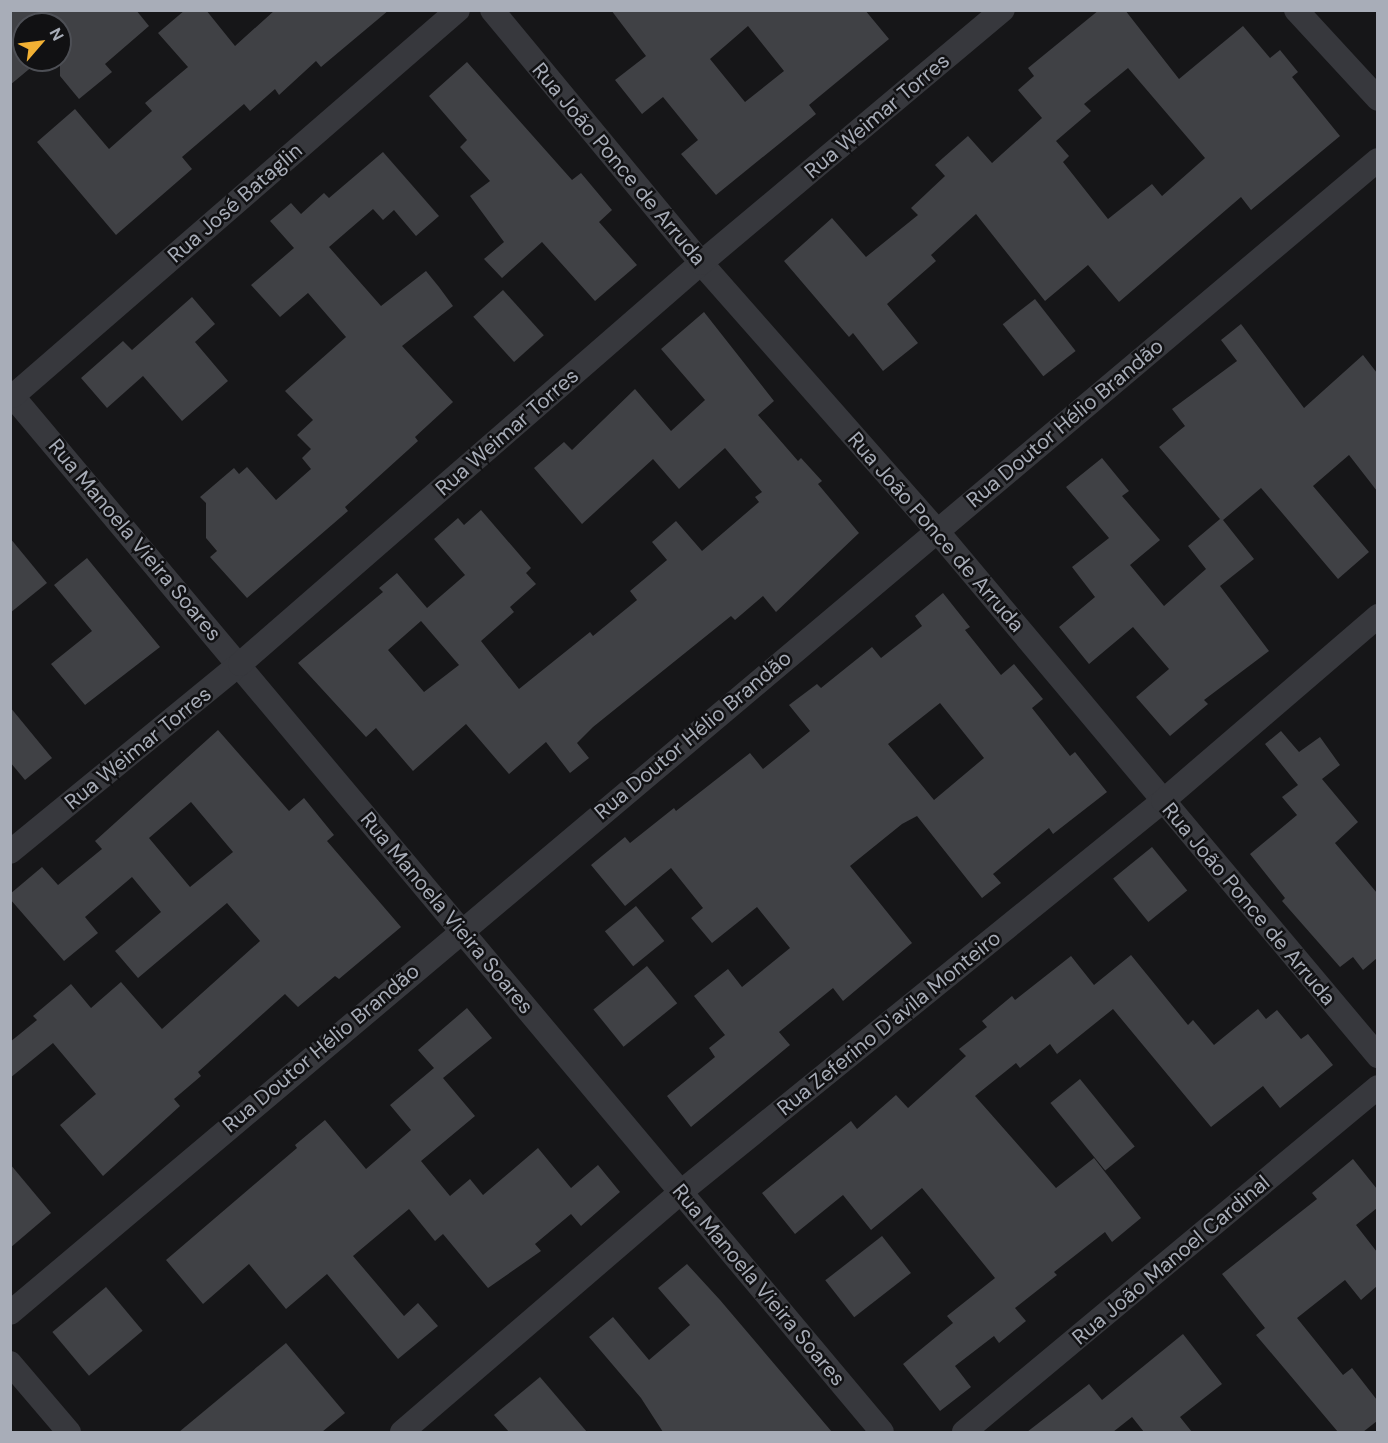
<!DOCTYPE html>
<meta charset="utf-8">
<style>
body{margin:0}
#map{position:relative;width:1388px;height:1443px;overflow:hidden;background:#161618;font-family:"DM Sans",sans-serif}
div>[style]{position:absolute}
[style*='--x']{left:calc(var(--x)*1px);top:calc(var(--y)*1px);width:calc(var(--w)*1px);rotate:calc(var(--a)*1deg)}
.building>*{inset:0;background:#404145;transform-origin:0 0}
.minor>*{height:24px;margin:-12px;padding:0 12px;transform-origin:12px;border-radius:12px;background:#37383d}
span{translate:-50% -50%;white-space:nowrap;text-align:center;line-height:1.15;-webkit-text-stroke:5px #111113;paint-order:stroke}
.street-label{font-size:21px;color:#a8adb8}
.frame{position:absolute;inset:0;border:12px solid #a8adb8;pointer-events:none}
.north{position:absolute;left:12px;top:12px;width:60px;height:60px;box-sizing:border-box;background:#111113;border:2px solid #4d4f55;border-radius:50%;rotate:62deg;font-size:16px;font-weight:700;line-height:24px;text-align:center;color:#a8adb8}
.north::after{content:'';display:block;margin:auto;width:21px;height:27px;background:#f2b134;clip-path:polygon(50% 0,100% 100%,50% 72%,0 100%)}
</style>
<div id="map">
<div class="building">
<i style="clip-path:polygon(10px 10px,136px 10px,149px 26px,105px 64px,112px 72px,79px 99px,60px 76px,60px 24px,24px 24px,24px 60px,40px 60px,10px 85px)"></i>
<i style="clip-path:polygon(185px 10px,206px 10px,235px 46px,275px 10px,389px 10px,321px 67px,316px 61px,279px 95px,275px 89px,250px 111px,244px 104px,182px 157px,192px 169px,116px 235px,37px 142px,75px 109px,109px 149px,152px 111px,145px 103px,188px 67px,158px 33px)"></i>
<i style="clip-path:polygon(evenodd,611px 10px,865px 10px,889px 39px,809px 105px,816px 114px,716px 195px,681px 154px,698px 140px,663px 97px,642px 114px,615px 80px,646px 56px,611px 10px,748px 26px,784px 71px,745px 102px,710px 59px,748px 26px)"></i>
<i style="clip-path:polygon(evenodd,1099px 10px,1125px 10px,1179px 79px,1243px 26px,1270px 58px,1280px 50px,1298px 72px,1292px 77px,1340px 136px,1251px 210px,1241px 197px,1119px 302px,1088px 265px,1045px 301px,976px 214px,931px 255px,936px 261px,887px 304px,918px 343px,883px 371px,853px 333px,849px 337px,784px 261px,832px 218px,866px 257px,918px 215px,911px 208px,945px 176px,935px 165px,968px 136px,992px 163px,1042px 118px,1018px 90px,1034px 76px,1028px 68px,1099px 10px,1128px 68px,1205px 158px,1162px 196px,1152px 184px,1108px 219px,1063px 162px,1069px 156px,1056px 141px,1091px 111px,1084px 104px,1128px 68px)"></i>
<i style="clip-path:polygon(467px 62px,572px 180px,581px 173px,612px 210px,599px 222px,637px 265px,595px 301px,542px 242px,502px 278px,484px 259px,504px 242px,470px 196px,490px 181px,460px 147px,467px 140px,429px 96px)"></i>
<i style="clip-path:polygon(383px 152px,439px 216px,416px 236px,394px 210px,383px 220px,373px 209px,329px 247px,381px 306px,426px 271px,439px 287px,453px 306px,402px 346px,453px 402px,415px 437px,418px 441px,345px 507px,348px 511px,247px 598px,210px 557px,217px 551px,206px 538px,206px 503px,200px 497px,234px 468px,239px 474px,247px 467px,276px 500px,311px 469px,302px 458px,311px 449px,297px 435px,313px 420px,285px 391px,346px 337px,308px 293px,280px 317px,251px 285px,294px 248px,270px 221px,291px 203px,301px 214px,324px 193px,329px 198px)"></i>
<i style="left:503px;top:290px;width:61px;height:40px;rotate:48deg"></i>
<i style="clip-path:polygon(192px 297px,215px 324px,195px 342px,228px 381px,182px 421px,143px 376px,107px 408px,81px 378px,123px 341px,132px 350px)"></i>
<i style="left:1035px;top:299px;width:66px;height:41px;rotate:52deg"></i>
<i style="clip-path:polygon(evenodd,704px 312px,774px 401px,758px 415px,798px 461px,801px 458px,822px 481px,818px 484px,859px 533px,776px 612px,763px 596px,735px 620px,731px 616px,593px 727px,577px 743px,589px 758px,570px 773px,546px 742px,509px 774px,466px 724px,413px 771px,376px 728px,366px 737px,298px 663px,383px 592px,379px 588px,397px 573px,427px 608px,465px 575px,434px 539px,458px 518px,464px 525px,481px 510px,531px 568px,526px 573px,536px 584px,510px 607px,514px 612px,481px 641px,519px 689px,590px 632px,593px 636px,637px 600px,630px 591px,667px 560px,652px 542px,676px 521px,702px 551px,759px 502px,755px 497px,762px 492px,725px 448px,679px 489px,653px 459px,582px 524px,534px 468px,564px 442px,572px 450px,635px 389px,671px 431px,705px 400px,661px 349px,704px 312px,421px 621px,459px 665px,424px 692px,388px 650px,421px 621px)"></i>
<i style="clip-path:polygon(1241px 324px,1304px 408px,1363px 355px,1377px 373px,1377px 491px,1349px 455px,1313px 486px,1369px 552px,1338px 579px,1261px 488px,1223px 520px,1254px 559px,1220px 586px,1269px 651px,1204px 700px,1208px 704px,1170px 736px,1136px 697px,1169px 669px,1133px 627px,1089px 664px,1059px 627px,1095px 597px,1072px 567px,1109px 538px,1066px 487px,1102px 458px,1129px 491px,1122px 496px,1160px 540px,1130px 565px,1164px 606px,1206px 569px,1188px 546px,1220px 519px,1159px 447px,1185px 426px,1172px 409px,1237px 361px,1221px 340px)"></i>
<i style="clip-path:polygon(10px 538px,47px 583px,10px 613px)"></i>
<i style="clip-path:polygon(87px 558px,160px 647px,85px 705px,51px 664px,92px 631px,54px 585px)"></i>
<i style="clip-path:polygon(evenodd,943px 593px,970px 627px,965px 630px,1001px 675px,1014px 664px,1043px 699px,1032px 708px,1070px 756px,1075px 752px,1107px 792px,1053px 834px,1049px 828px,993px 874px,1001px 883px,982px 898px,917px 816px,902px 824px,850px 866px,912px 943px,843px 1001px,833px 988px,779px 1032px,790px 1045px,691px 1127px,667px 1096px,715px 1057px,709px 1048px,725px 1035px,694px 996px,728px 969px,742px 987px,790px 948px,757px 907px,712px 943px,691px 918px,703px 908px,671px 868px,625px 906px,591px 865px,625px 837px,630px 843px,674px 808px,676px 811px,750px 753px,763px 769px,810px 731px,789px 705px,817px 684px,821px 688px,872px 647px,881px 658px,922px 626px,915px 616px,943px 593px,940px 703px,984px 758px,934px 800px,888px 744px,940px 703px)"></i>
<i style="clip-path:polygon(10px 707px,52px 758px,25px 780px,10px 762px)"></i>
<i style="clip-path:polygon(evenodd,218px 730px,289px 811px,304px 798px,334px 835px,327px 841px,401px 927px,339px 979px,335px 976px,298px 1007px,285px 994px,198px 1072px,201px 1076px,174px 1099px,180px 1106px,103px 1176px,60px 1125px,96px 1094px,53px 1043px,10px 1078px,10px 1042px,37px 1020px,33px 1016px,71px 984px,91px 1008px,121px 982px,162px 1029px,260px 941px,227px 903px,138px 978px,115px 951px,161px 912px,132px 877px,85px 917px,98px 933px,64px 961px,10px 899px,10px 894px,42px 867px,58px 885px,102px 849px,95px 841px,218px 730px,191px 802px,233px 852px,190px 887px,149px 838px,191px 802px)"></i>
<i style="clip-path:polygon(1281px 731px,1299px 752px,1320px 737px,1340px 765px,1322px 779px,1358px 822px,1335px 843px,1377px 893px,1377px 958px,1363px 970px,1353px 957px,1340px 967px,1282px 901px,1285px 898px,1250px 854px,1297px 815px,1282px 797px,1298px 785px,1265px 744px)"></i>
<i style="left:1152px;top:847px;width:56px;height:50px;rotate:51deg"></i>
<i style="left:636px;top:906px;width:45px;height:40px;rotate:51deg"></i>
<i style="clip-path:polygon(1131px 955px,1188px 1025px,1193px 1020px,1214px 1045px,1258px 1009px,1266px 1019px,1277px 1010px,1301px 1039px,1308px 1034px,1333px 1065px,1280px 1108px,1263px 1086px,1211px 1127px,1113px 1009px,1057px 1054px,1050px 1044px,1020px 1068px,1016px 1063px,975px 1096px,1056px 1188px,1094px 1158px,1141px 1218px,1112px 1242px,1105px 1232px,1054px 1272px,1057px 1275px,1015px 1308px,1026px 1321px,999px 1343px,994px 1336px,955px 1366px,971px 1387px,940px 1411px,903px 1364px,953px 1323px,947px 1316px,995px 1278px,922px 1188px,871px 1230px,843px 1195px,795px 1234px,762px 1193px,851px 1121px,857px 1129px,896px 1095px,908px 1108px,966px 1056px,959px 1049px,987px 1027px,982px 1021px,1012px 996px,1015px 1000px,1071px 956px,1094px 985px)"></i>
<i style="left:647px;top:966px;width:48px;height:69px;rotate:51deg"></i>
<i style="clip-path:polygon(467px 1008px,492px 1038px,443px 1078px,475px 1116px,421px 1161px,450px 1196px,470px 1179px,483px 1195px,538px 1148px,571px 1188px,598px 1165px,620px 1192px,581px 1226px,571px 1214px,535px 1244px,541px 1251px,488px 1288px,443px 1234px,435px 1241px,409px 1209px,353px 1256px,404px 1316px,418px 1303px,438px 1326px,398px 1359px,327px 1274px,286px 1309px,249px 1264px,203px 1304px,166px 1260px,297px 1148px,295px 1145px,325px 1120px,366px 1169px,411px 1130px,390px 1105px,434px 1068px,418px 1050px)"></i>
<i style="left:1080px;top:1079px;width:87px;height:38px;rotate:51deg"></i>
<i style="clip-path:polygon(1353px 1159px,1377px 1189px,1377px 1208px,1356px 1225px,1377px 1252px,1377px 1286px,1361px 1300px,1345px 1280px,1297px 1318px,1343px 1375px,1352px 1368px,1377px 1400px,1377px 1421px,1363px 1432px,1338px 1432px,1256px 1335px,1265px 1328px,1222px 1274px,1317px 1199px,1312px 1193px)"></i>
<i style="clip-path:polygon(10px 1164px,51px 1213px,10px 1248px)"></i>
<i style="left:882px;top:1236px;width:47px;height:72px;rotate:52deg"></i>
<i style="clip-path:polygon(687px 1264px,720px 1300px,832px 1432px,663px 1432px,641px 1398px,589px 1337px,613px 1317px,649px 1360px,690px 1325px,658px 1288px)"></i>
<i style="left:106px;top:1287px;width:57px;height:70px;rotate:50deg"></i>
<i style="clip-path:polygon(1183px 1334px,1222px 1384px,1180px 1417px,1192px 1432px,1144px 1432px,1132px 1417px,1113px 1432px,1027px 1432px,1089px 1384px,1102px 1400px)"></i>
<i style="clip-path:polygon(286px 1343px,345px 1413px,322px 1432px,179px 1432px)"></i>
<i style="clip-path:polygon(540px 1377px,587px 1432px,509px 1432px,494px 1415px)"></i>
</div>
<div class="minor">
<i style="--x:492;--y:10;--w:328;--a:50.4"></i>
<i style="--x:701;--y:263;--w:357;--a:48.6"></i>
<i style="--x:937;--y:531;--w:686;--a:49.97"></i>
<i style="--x:1296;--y:10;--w:121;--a:47.3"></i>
<i style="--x:10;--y:393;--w:1356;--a:49.99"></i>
<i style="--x:13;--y:396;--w:589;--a:-40.94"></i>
<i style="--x:10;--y:852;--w:297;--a:-39.3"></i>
<i style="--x:240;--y:664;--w:611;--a:-41.02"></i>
<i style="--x:701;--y:263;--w:394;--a:-40"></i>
<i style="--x:10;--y:1313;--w:1789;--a:-40.13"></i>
<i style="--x:10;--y:1363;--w:91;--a:49.5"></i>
<i style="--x:402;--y:1432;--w:369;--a:-40.7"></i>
<i style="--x:682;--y:1191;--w:619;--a:-39.04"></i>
<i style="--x:1163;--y:801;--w:284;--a:-40.7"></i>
<i style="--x:964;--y:1432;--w:539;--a:-39.81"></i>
</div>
<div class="street-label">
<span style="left:877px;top:116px;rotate:-40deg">Rua Weimar Torres</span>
<span style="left:619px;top:164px;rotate:50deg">Rua João Ponce de Arruda</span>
<span style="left:235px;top:203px;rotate:-41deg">Rua José Bataglin</span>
<span style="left:1065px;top:423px;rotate:-40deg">Rua Doutor Hélio Brandão</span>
<span style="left:507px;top:432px;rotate:-41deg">Rua Weimar Torres</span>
<span style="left:936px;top:532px;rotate:49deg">Rua João Ponce de Arruda</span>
<span style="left:135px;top:540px;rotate:50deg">Rua Manoela Vieira Soares</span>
<span style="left:693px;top:735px;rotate:-40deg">Rua Doutor Hélio Brandão</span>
<span style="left:138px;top:748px;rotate:-39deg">Rua Weimar Torres</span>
<span style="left:1249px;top:904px;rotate:50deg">Rua João Ponce de Arruda</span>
<span style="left:447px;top:913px;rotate:50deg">Rua Manoela Vieira Soares</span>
<span style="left:889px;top:1023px;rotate:-39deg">Rua Zeferino D'avila Monteiro</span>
<span style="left:321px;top:1048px;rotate:-40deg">Rua Doutor Hélio Brandão</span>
<span style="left:1171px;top:1260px;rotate:-40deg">Rua João Manoel Cardinal</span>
<span style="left:759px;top:1285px;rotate:50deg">Rua Manoela Vieira Soares</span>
</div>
<div class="frame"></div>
<div class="north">N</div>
</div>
